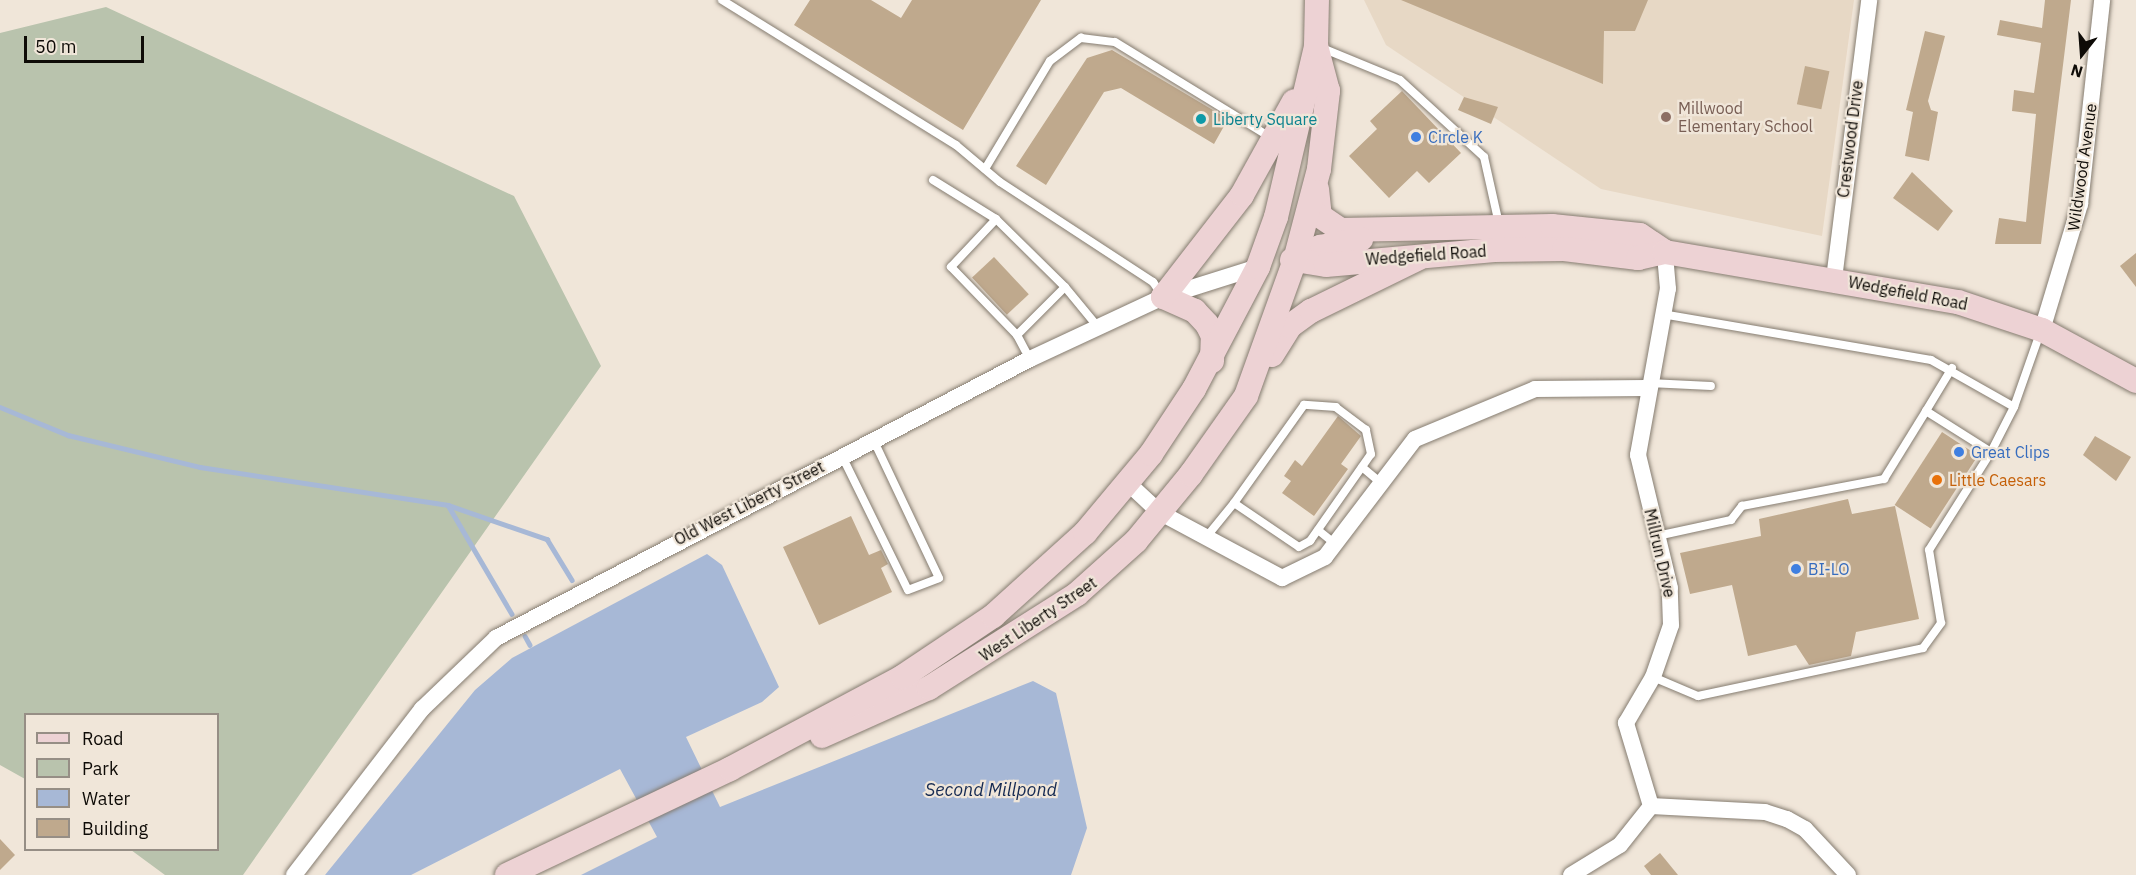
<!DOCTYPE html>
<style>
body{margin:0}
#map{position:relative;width:2136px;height:875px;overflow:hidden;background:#f0e6d9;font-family:"IBM Plex Sans",sans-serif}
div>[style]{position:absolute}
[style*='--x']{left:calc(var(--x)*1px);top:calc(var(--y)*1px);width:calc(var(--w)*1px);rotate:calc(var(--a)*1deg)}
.built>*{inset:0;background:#e7d8c5}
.green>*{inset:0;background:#b9c3ad}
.water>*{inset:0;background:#a7b8d6}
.stream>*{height:4.5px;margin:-2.25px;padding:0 2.25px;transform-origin:2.25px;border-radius:2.25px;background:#a7b8d6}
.building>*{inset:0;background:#bfa98d;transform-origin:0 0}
.roads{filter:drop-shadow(0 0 2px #857c70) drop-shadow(0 0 2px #857c70)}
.service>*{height:8px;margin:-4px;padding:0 4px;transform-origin:4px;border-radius:4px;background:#fff}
.minor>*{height:16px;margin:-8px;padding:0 8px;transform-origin:8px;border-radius:8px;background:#fff}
.secondary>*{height:24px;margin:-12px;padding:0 12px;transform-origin:12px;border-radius:12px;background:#edd2d4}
.dots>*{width:16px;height:16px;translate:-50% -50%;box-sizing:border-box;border:3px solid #f0e6d9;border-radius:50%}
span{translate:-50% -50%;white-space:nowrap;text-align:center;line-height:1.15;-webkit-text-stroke:4.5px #f0e6d9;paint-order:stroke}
.education-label{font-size:16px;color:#785e54}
.left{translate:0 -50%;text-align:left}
.culture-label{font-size:16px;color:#0d838f}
.shop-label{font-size:16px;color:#366cbe}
.street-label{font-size:16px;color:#0e0b07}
.food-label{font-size:16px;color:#c56008}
.water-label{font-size:18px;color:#152a52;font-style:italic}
.legend{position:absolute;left:24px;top:713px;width:195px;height:138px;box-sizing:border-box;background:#f0e6d9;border:2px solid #968e85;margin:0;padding:8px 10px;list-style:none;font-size:18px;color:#0e0b07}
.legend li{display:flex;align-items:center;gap:12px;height:30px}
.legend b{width:30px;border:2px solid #968e85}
.north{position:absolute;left:2052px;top:24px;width:60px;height:60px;-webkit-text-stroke:4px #f0e6d9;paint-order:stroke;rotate:197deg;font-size:16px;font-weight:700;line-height:24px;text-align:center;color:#0e0b07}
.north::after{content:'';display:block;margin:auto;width:21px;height:27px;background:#0e0b07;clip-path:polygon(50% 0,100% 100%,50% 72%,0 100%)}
.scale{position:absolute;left:24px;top:36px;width:120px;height:27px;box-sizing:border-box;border:3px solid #0e0b07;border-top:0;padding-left:8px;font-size:18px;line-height:21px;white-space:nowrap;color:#0e0b07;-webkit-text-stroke:4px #f0e6d9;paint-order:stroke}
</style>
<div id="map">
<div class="built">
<i style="clip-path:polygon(1364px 0,1854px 0,1822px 236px,1601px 189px,1386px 45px)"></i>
</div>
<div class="green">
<i style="clip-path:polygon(106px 7px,514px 196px,601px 366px,243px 875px,165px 875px,131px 850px,218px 850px,218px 714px,26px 714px,25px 779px,0 765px,0 33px)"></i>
</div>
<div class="water">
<i style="clip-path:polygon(707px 554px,722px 565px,779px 687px,762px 702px,686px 737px,720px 807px,1033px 681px,1056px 693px,1087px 828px,1071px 875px,581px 875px,657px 837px,620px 769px,411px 875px,325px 875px,475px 690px,512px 658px)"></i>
</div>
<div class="stream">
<i style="--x:0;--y:407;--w:74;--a:22.4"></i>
<i style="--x:68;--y:435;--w:136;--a:13.6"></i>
<i style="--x:200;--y:467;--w:251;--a:8.7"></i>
<i style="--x:448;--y:505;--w:105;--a:19"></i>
<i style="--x:547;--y:539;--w:48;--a:58.6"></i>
<i style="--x:448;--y:505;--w:126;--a:59.6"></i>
<i style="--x:525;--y:636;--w:10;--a:61"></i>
</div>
<div class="building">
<i style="clip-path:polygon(810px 0,871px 0,901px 18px,912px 0,1041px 0,963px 130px,794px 25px)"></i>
<i style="clip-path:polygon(1401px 0,1648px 0,1635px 31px,1604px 31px,1603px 84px)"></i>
<i style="clip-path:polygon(2045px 0,2071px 0,2041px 244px,1995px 244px,1999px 218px,2026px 222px,2036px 114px,2012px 111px,2014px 90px,2034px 93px,2041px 43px,1997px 35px,2000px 20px,2042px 28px)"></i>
<i style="clip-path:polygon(1925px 31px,1945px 36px,1928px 101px,1931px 110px,1938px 112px,1929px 161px,1905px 156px,1913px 112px,1906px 110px)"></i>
<i style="clip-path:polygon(1112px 50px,1228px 119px,1214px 144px,1121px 88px,1104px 92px,1046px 185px,1016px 166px,1087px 58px)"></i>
<i style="left:1805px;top:66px;width:25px;height:39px;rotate:12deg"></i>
<i style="clip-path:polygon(1402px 91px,1461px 153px,1429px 183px,1417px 171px,1389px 198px,1349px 156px,1377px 129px,1370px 121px)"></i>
<i style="clip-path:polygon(1464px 97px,1498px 107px,1491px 124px,1458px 110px)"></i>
<i style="clip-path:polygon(1912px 172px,1953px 211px,1938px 231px,1893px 198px)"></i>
<i style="clip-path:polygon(2136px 253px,2136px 287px,2120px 266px)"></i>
<i style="left:994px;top:257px;width:51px;height:30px;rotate:47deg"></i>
<i style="clip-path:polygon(1338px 416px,1361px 436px,1341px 464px,1348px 469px,1314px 516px,1282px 493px,1291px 481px,1284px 476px,1295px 460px,1302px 466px)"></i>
<i style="left:1942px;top:432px;width:43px;height:87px;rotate:33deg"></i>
<i style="clip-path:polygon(2095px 436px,2131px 457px,2116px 481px,2083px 455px)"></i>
<i style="clip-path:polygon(1848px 499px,1852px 514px,1895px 506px,1919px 619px,1856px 632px,1851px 656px,1809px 665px,1796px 645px,1748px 656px,1732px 585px,1690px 594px,1680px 553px,1761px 536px,1759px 519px)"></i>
<i style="clip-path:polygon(851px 516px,869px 555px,881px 550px,888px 564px,881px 568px,892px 592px,819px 625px,783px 547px)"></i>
<i style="clip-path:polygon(0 839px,15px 855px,0 870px)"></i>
<i style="clip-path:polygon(1660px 853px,1678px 875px,1651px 875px,1644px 866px)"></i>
</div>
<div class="roads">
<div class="service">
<i style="--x:722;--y:0;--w:275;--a:31.8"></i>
<i style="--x:956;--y:145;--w:57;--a:40.1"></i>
<i style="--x:1000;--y:182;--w:183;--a:33.2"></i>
<i style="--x:1153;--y:282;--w:14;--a:56"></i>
<i style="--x:1322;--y:48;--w:84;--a:22.3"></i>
<i style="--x:1400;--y:80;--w:114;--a:42.5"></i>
<i style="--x:1484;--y:157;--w:69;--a:77.4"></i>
<i style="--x:985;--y:169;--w:126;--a:-59"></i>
<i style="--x:1050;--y:61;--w:39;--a:-37"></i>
<i style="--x:1081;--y:38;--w:34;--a:7"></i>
<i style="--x:1115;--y:42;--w:182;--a:31.5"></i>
<i style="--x:933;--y:180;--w:74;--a:31.8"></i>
<i style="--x:1065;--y:287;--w:68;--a:135"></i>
<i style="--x:1017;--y:335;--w:95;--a:-134.1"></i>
<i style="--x:951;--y:267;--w:66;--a:-46.8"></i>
<i style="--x:996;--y:219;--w:97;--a:44.6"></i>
<i style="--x:1065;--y:287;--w:52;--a:50.5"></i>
<i style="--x:1662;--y:314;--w:273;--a:9.7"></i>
<i style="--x:1931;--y:360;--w:95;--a:29.5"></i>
<i style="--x:2014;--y:407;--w:78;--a:-70.6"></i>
<i style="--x:1017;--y:335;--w:27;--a:62"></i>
<i style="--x:1952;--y:368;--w:50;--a:121.2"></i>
<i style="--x:1926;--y:411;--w:77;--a:32.2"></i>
<i style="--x:1991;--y:452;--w:51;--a:-62.9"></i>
<i style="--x:1649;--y:383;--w:62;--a:2.8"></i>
<i style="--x:842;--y:456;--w:149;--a:63.8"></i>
<i style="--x:908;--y:590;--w:33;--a:-21"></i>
<i style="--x:939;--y:578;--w:154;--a:-115.4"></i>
<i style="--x:1362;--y:467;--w:25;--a:40"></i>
<i style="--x:1318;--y:530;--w:22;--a:39"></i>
<i style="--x:1208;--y:535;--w:41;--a:-50.9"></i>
<i style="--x:1234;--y:503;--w:78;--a:34.1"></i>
<i style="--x:1299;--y:547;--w:13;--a:-29"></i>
<i style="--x:1310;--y:541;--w:106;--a:-55"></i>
<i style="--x:1371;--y:454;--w:25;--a:-102"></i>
<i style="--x:1366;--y:430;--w:38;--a:-143"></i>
<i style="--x:1336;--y:407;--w:32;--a:-176"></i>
<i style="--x:1304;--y:405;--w:120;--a:125.5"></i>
<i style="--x:1657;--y:536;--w:76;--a:-12.2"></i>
<i style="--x:1731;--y:520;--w:18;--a:-52"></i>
<i style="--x:1742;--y:506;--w:145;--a:-10.8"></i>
<i style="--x:1884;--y:479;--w:80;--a:-58.3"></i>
<i style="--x:1653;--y:677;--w:49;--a:22.9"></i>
<i style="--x:1698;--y:696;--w:230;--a:-12"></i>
<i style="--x:1923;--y:648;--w:31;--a:-54"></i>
<i style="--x:1941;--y:623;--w:74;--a:-99.3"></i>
<i style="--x:1929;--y:550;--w:116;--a:-57.7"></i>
</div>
<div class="minor">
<i style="--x:1834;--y:279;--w:281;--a:-82.8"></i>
<i style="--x:2042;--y:330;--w:132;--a:-73.2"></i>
<i style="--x:2080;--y:204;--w:205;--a:-83.8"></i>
<i style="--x:1128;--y:483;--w:42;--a:43.1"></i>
<i style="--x:1159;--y:512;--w:140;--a:28.2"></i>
<i style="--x:1282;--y:578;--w:48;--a:-26"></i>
<i style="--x:1325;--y:557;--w:148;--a:-52.7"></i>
<i style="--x:1415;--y:439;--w:130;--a:-22.6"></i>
<i style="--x:1535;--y:389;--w:111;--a:-0.5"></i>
<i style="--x:1651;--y:806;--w:114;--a:3"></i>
<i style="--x:1765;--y:812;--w:23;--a:18"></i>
<i style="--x:1787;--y:819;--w:21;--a:29"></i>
<i style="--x:1805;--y:829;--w:63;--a:46.9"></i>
<i style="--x:294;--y:875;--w:210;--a:-52.4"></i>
<i style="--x:422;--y:709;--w:103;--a:-43.8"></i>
<i style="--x:496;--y:638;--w:602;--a:-27.59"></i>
<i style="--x:1030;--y:359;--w:147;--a:-25"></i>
<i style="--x:1163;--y:297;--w:100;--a:-17.5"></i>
<i style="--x:1571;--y:875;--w:57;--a:-31.5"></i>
<i style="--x:1620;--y:845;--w:50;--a:-51.5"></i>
<i style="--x:1651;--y:806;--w:87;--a:-106.8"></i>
<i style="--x:1626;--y:723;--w:53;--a:-59.6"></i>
<i style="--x:1653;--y:677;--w:55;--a:-70.9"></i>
<i style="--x:1671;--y:625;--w:37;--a:-92"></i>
<i style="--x:1670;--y:588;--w:137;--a:-103.5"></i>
<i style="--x:1638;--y:455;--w:169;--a:-79.8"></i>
<i style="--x:1668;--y:289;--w:37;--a:-95"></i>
</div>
<div class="secondary">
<i style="--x:1317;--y:189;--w:27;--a:84"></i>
<i style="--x:1320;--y:216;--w:25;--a:34"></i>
<i style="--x:1341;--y:230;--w:211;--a:-1.1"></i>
<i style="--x:1552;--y:226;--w:88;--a:5.8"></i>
<i style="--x:1640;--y:235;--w:30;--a:34"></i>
<i style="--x:1292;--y:260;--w:31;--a:-25"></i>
<i style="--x:1320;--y:247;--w:42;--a:-11"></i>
<i style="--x:1295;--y:260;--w:31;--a:9"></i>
<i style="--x:1326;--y:265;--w:169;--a:-5.1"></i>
<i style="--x:1494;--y:250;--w:70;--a:-0.8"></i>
<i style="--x:1564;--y:249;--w:75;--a:6.9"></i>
<i style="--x:1638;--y:258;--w:28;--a:-13"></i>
<i style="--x:1665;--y:252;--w:297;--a:9.7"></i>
<i style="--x:1958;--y:302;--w:89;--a:18.4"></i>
<i style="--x:2042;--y:330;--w:107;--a:28.5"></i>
<i style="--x:1272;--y:355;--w:34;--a:-58"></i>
<i style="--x:1290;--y:326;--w:26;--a:-36"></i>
<i style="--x:1311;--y:311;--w:120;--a:-26.1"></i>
<i style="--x:1212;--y:361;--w:25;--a:-88"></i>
<i style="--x:1213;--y:336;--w:13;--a:-117"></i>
<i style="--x:1207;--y:324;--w:18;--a:-133"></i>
<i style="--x:1195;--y:311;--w:35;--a:-156"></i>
<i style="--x:1163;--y:297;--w:129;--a:-52.2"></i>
<i style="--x:1242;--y:195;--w:107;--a:-61"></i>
<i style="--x:822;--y:736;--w:117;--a:-24.2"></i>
<i style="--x:929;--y:688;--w:175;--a:-32.4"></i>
<i style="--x:1077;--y:594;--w:79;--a:-41.9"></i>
<i style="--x:1136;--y:541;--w:87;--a:-50.6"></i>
<i style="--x:1191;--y:474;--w:95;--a:-54.8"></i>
<i style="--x:1246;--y:396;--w:145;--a:-70.2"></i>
<i style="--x:1295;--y:260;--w:94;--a:-75.2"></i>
<i style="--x:1319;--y:169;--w:79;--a:-83.4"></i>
<i style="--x:1328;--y:91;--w:47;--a:-104.9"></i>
<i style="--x:507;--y:875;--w:247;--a:-25.4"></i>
<i style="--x:730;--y:769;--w:195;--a:-28.1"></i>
<i style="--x:902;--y:677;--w:110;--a:-33.8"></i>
<i style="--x:993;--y:616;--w:124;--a:-42.1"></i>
<i style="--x:1085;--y:533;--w:103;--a:-50.1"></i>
<i style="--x:1151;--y:454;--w:78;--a:-56.5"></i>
<i style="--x:1194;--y:389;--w:138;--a:-62.3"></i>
<i style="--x:1258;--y:267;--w:53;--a:-70.2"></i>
<i style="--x:1276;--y:217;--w:176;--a:-76.8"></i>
<i style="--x:1316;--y:46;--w:46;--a:-88.8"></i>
</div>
</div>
<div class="dots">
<i style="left:1666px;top:117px;background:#8d6e63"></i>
<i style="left:1201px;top:119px;background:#0f9aa8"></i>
<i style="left:1416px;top:137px;background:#3f7fe0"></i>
<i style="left:1959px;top:452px;background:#3f7fe0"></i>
<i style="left:1937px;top:480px;background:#e8710a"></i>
<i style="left:1796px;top:569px;background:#3f7fe0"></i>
</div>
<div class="education-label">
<span class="left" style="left:1678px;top:117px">Millwood<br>Elementary School</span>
</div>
<div class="culture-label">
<span class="left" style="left:1213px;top:119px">Liberty Square</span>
</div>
<div class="shop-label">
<span class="left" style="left:1428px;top:137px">Circle K</span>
<span class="left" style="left:1971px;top:452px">Great Clips</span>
<span class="left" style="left:1808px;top:569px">BI-LO</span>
</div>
<div class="street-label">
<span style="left:1850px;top:139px;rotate:-83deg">Crestwood Drive</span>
<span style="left:2082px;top:167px;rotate:-82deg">Wildwood Avenue</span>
<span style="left:1426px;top:255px;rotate:-4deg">Wedgefield Road</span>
<span style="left:1908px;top:293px;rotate:11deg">Wedgefield Road</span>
<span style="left:749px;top:503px;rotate:-27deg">Old West Liberty Street</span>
<span style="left:1660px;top:553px;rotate:77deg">Millrun Drive</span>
<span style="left:1038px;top:619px;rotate:-34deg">West Liberty Street</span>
</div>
<div class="food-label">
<span class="left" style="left:1949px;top:480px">Little Caesars</span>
</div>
<div class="water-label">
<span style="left:991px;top:790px">Second Millpond</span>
</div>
<ul class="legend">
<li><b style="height:8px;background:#edd2d4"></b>Road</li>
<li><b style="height:16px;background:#b9c3ad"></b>Park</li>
<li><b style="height:16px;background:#a7b8d6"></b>Water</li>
<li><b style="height:16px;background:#bfa98d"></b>Building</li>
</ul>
<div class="north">N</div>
<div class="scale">50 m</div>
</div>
